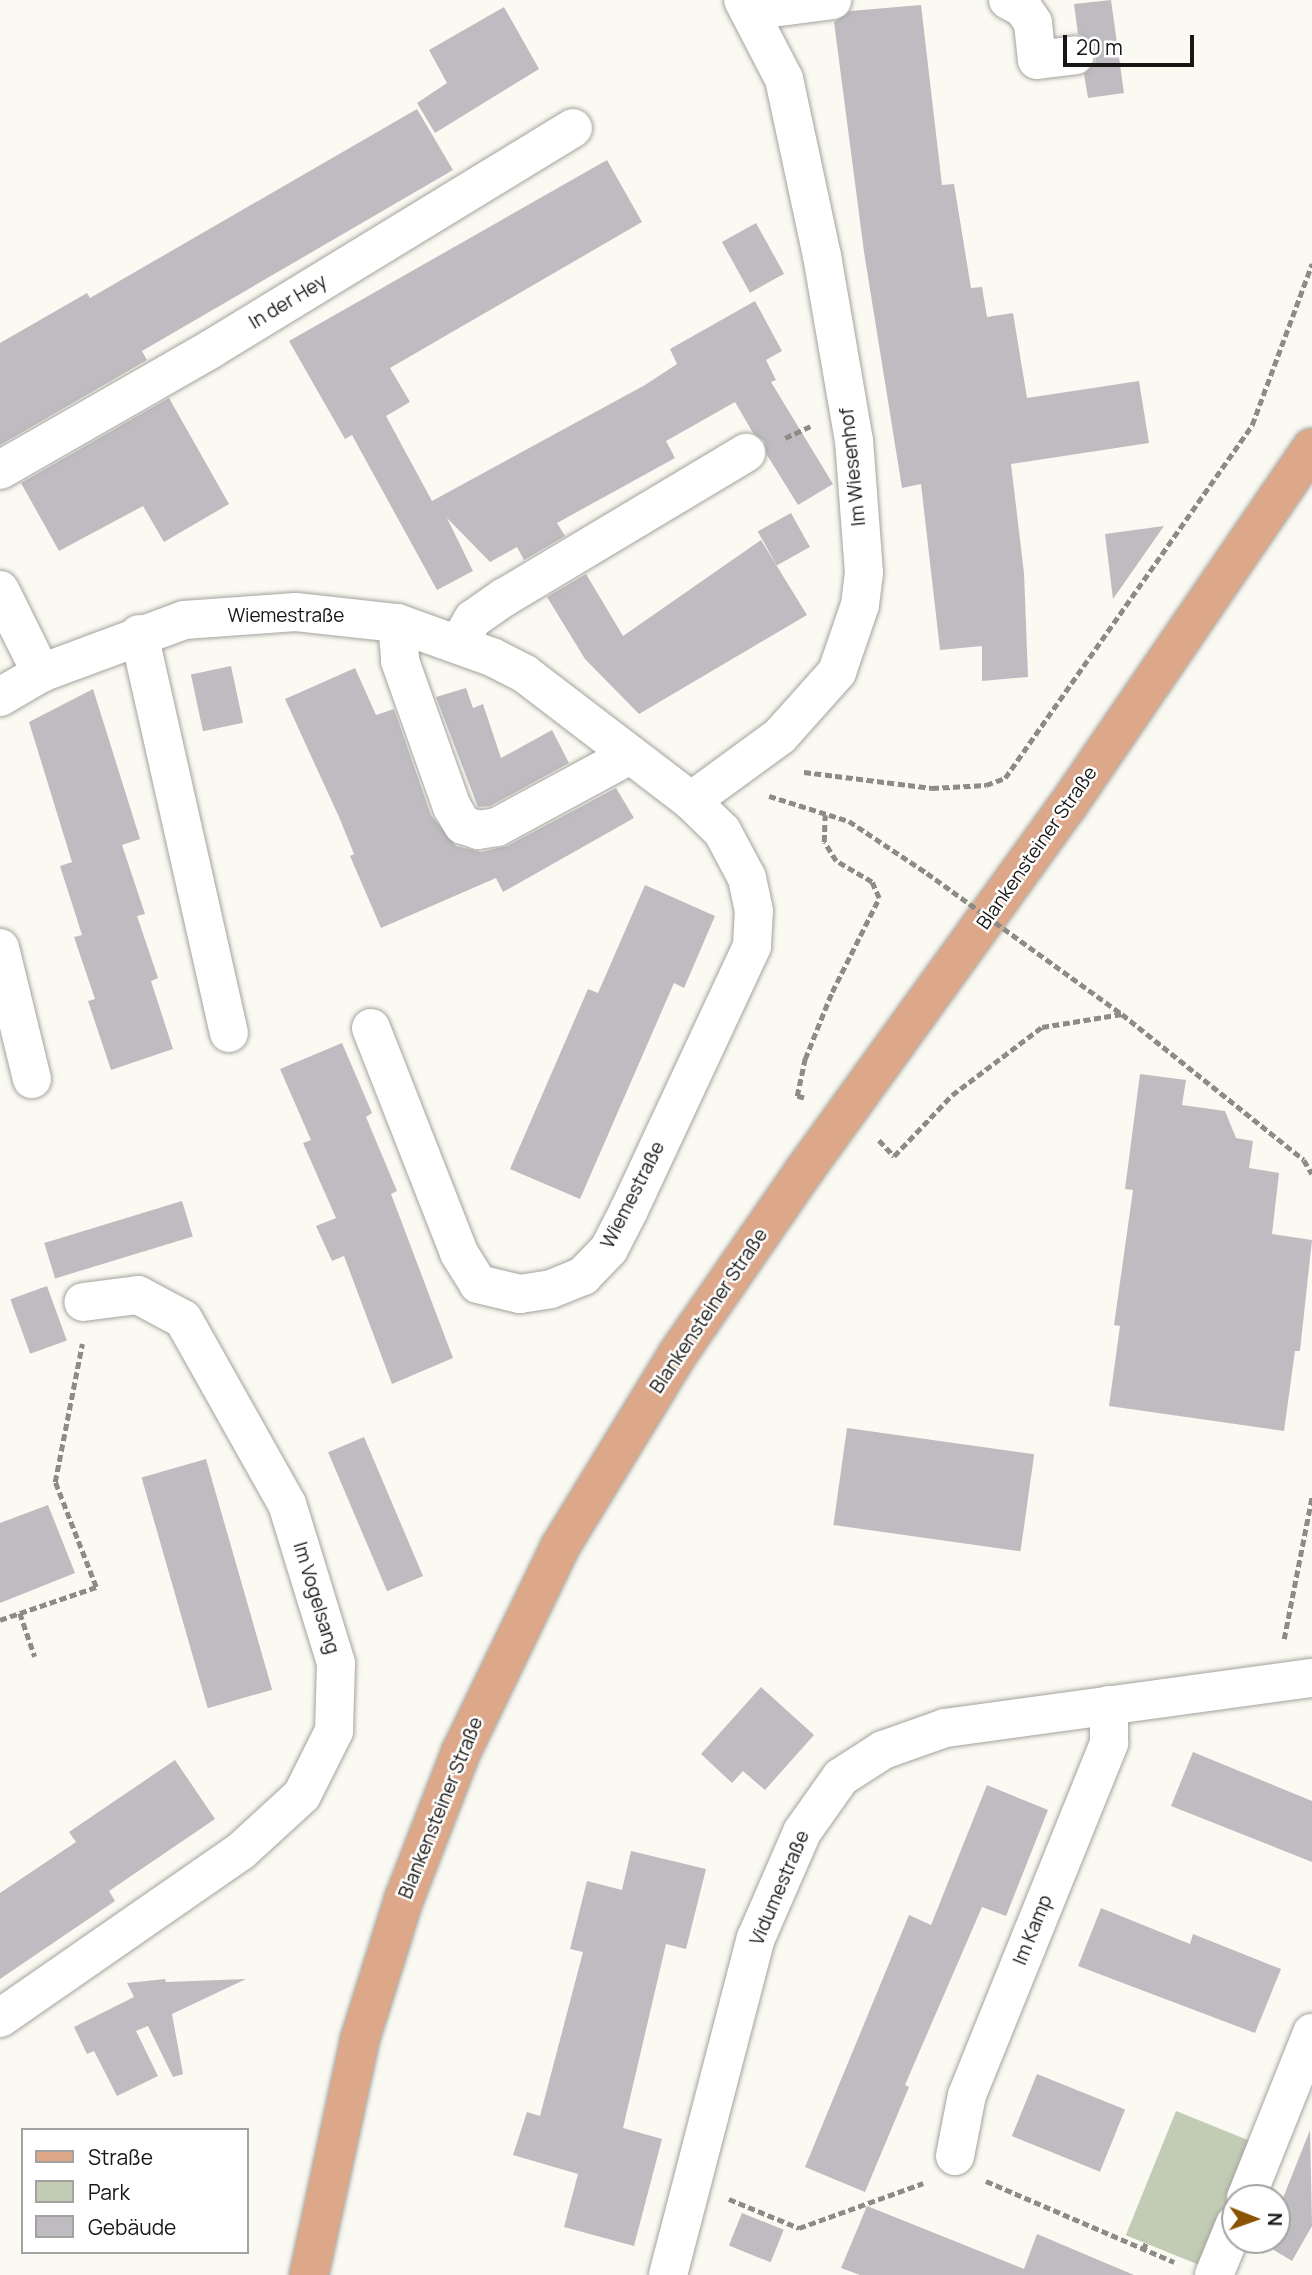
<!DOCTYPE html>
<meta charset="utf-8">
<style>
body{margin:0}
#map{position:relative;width:1312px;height:2275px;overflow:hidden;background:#faf9f2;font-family:Manrope,sans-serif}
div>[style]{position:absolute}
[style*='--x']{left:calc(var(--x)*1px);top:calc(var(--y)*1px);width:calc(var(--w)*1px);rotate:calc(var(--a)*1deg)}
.green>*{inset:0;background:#c2ccb4;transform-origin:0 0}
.building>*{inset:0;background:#bfbcc1;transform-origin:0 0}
.path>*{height:4.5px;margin-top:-2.25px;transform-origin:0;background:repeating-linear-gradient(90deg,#8c8b86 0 7px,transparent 0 10.5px)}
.roads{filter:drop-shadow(0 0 2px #a4a39d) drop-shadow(0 0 2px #a4a39d)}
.minor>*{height:38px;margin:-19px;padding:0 19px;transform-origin:19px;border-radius:19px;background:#fff}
.major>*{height:38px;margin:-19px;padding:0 19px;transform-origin:19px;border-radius:19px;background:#dca889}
.path-bridge>*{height:4.5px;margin-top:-2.25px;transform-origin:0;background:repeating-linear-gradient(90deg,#8c8b86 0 7px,transparent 0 10.5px)}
span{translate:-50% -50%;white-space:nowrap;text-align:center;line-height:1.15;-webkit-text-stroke:5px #fff;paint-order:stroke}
.street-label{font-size:19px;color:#181715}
.legend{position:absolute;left:21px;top:2128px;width:228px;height:126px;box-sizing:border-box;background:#fff;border:2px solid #a3a2a1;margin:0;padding:9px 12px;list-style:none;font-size:21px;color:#181715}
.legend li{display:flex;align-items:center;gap:14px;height:35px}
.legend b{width:35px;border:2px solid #a3a2a1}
.north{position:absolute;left:1221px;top:2184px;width:70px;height:70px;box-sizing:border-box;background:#fff;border:2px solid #a3a2a1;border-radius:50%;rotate:91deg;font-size:19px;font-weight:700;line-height:28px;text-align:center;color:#181715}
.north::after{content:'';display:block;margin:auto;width:24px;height:32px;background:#8a5404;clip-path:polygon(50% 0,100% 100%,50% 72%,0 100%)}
.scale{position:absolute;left:1063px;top:35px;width:131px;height:32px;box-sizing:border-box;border:4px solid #181715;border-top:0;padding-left:9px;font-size:21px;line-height:24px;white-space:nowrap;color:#181715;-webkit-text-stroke:5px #fff;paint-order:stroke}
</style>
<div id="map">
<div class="green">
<i style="left:1176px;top:2111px;width:84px;height:134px;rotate:22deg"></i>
</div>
<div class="building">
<i style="clip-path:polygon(1111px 0,1124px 93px,1088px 98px,1084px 74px,1095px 64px,1097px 51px,1092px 41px,1078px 34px,1074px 4px)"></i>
<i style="clip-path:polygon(921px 5px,942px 185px,954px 184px,971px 288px,982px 287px,987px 317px,1013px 313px,1027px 398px,1139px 381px,1149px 443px,1011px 464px,1024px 573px,1028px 677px,982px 681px,982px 646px,940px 650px,921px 484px,902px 488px,864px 252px,834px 22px,850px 11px)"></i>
<i style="clip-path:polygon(504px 7px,539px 69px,435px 133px,417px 103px,447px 83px,429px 50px)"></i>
<i style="clip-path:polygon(417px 109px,453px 170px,142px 351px,147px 360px,0 445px,0 343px,87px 293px,90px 298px)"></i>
<i style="clip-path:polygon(607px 160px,642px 222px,390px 368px,410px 402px,386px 416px,432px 501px,645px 385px,677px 364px,670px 349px,755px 301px,782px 351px,766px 360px,776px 380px,771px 382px,833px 484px,798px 505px,767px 455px,764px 441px,753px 433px,735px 402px,666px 441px,675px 458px,557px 523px,565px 536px,524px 560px,517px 547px,490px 562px,447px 518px,473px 571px,437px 590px,352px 435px,345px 439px,289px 341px)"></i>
<i style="left:756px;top:223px;width:58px;height:39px;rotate:61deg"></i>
<i style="clip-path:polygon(169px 398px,229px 504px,164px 542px,143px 506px,59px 551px,21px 483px)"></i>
<i style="left:791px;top:513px;width:39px;height:38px;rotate:61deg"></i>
<i style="clip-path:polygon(1164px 526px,1113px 599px,1105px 534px)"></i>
<i style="clip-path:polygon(761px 540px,807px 615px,639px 714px,585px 659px,547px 597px,586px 574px,623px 636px)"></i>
<i style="left:231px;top:666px;width:58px;height:41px;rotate:78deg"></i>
<i style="clip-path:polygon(355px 668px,376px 715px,394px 709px,431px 815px,456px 846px,481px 852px,507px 846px,616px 788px,634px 818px,503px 892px,496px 878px,381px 928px,350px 856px,354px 854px,339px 817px,285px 699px)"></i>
<i style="clip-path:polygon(466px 688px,473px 708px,483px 704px,501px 758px,552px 730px,569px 763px,490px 806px,478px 807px,436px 697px)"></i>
<i style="clip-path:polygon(93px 689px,140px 839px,122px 845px,145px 914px,137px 916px,158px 978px,151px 981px,173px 1049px,111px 1070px,88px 1001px,95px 999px,74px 937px,82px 935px,60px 866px,72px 862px,29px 722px)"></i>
<i style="clip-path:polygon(645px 885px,715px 916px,684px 988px,674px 983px,580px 1199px,510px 1169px,588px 989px,598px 993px)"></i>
<i style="clip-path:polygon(342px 1043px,372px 1113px,366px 1117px,397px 1191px,391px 1194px,453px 1358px,392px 1384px,344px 1256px,332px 1261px,316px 1226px,336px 1218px,303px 1143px,311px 1140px,280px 1069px)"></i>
<i style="clip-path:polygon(1140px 1074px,1186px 1080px,1182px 1105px,1225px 1111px,1236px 1138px,1253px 1141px,1249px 1168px,1279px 1173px,1272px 1234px,1312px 1240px,1300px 1351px,1295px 1351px,1284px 1431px,1109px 1406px,1120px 1326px,1114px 1325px,1133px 1190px,1125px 1189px)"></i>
<i style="left:182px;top:1201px;width:37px;height:144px;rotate:73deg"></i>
<i style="left:47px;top:1286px;width:58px;height:39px;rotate:70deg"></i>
<i style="left:847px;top:1428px;width:189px;height:98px;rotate:8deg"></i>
<i style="left:364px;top:1437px;width:151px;height:39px;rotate:67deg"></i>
<i style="left:206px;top:1459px;width:240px;height:67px;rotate:74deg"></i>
<i style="clip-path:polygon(48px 1505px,75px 1573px,0 1603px,0 1523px)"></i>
<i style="clip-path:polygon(761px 1687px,814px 1735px,765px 1790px,743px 1771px,732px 1783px,701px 1754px)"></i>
<i style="clip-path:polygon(1193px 1752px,1312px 1801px,1312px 1862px,1171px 1806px)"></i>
<i style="clip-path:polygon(175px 1760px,215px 1819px,109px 1891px,115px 1901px,0 1979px,0 1893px,76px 1842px,69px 1832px)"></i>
<i style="clip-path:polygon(987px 1785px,1048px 1810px,1006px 1916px,982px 1907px,905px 2085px,909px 2087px,865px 2192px,805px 2167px,909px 1915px,931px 1925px)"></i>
<i style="clip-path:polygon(631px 1851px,706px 1869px,686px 1949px,666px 1944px,623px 2128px,662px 2139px,634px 2246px,564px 2227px,578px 2174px,513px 2155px,527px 2112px,540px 2116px,583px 1952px,570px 1949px,587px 1881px,622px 1890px)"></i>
<i style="clip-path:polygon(1101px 1908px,1190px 1944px,1193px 1934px,1281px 1969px,1255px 2033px,1078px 1966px)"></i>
<i style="clip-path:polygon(165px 1979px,166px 1982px,246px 1979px,172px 2014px,183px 2074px,173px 2077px,148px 2026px,136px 2031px,158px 2076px,117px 2096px,94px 2051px,87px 2054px,74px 2027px,134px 1997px,127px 1983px)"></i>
<i style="left:1037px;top:2074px;width:95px;height:67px;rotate:22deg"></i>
<i style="clip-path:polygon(1310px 2130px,1312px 2226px,1292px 2261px,1264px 2244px,1266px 2240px,1277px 2240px,1277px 2213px)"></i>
<i style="clip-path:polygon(867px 2206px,1024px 2269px,1037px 2234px,1134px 2275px,860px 2275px,841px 2268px)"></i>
<i style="left:742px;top:2213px;width:45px;height:35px;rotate:22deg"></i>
</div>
<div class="path">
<i style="--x:785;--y:438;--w:29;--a:-25"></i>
<i style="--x:804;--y:772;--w:129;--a:7.1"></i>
<i style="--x:932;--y:788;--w:54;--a:-3.2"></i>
<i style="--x:986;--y:785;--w:20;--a:-20"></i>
<i style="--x:1005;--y:778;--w:431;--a:-55"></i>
<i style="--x:1252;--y:425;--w:172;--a:-69.6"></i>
<i style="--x:769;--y:796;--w:84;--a:17.4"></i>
<i style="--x:849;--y:821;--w:94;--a:33.7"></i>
<i style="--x:804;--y:1098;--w:7;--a:-164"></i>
<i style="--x:797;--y:1096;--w:38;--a:-78"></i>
<i style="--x:805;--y:1059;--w:72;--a:-68.1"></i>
<i style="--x:832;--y:992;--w:105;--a:-63.4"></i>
<i style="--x:879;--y:898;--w:17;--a:-114"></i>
<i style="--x:872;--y:882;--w:42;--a:-149.7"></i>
<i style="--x:836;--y:861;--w:22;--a:-122"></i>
<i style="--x:824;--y:842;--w:27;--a:-88"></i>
<i style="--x:879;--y:1140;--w:22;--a:47"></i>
<i style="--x:894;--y:1156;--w:84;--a:-46.4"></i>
<i style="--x:952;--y:1095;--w:113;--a:-37.1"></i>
<i style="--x:1042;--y:1027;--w:81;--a:-9.2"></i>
<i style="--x:1122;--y:1014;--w:233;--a:38.7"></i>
<i style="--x:1304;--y:1160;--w:16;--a:60"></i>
<i style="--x:20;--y:1613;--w:46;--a:71.2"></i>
<i style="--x:0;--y:1620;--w:102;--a:-19"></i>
<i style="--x:96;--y:1587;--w:113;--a:-111.3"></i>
<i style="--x:55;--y:1482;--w:141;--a:-78.9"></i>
<i style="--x:1284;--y:1639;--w:146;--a:-78.9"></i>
<i style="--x:986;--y:2181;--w:205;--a:23.3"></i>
<i style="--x:729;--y:2199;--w:76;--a:22.5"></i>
<i style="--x:799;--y:2228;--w:132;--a:-19.9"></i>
<i style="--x:1143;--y:2250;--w:8;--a:-67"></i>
</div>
<div class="roads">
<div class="minor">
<i style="--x:1008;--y:0;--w:17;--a:28"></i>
<i style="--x:1023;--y:8;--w:18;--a:56"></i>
<i style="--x:1033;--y:23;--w:37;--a:84"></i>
<i style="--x:1037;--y:60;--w:38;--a:-7"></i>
<i style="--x:749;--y:11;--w:84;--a:-7.5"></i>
<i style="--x:0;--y:470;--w:243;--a:-29.8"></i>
<i style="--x:211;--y:349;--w:424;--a:-31.4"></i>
<i style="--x:0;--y:590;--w:93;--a:63.7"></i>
<i style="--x:397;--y:623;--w:38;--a:85"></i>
<i style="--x:400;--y:661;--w:155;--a:70.4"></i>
<i style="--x:452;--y:807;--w:21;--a:59"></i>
<i style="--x:463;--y:825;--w:16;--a:18"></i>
<i style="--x:478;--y:830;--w:19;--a:-9"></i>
<i style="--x:497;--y:827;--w:151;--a:-28.4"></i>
<i style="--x:139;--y:634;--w:409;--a:77.3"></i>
<i style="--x:459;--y:643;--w:28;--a:-60"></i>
<i style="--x:473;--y:619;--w:39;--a:-35"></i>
<i style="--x:505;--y:597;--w:281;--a:-30.9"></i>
<i style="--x:0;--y:697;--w:48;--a:-30.3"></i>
<i style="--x:41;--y:673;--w:153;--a:-20.3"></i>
<i style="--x:184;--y:620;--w:112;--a:-4.1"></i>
<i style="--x:296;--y:612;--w:102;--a:6.2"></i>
<i style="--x:397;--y:623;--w:101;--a:19.7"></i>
<i style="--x:492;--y:657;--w:37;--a:27"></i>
<i style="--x:525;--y:674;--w:209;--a:37.4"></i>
<i style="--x:691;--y:801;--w:110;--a:-36.1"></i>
<i style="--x:780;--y:736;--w:86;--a:-48.3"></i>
<i style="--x:837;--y:672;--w:71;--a:-71.1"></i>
<i style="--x:860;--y:605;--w:32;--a:-83"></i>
<i style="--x:864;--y:573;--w:132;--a:-94.3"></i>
<i style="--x:854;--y:441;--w:188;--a:-99.8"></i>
<i style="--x:822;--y:256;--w:181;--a:-102.1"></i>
<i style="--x:784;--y:79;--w:89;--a:-117.4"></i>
<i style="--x:0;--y:948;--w:135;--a:76.3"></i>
<i style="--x:371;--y:1028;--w:242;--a:68.6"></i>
<i style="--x:459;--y:1253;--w:36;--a:58"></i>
<i style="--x:478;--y:1284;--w:43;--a:13.4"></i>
<i style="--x:520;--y:1294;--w:31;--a:-9"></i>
<i style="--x:551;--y:1289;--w:35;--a:-22"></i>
<i style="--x:583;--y:1276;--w:37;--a:-46"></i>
<i style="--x:609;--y:1249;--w:44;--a:-62.9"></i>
<i style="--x:629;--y:1210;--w:291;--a:-65"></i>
<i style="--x:752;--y:946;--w:35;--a:-87"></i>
<i style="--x:754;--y:911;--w:34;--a:-102"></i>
<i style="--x:747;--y:878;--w:53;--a:-118"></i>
<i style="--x:722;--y:831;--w:43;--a:-135.9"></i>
<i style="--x:0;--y:2018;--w:292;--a:-34.7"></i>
<i style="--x:240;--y:1852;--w:84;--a:-42.6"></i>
<i style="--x:302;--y:1795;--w:72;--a:-63.4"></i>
<i style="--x:334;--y:1731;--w:68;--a:-88.3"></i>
<i style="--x:336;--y:1663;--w:166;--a:-107.1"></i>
<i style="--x:287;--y:1504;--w:212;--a:-119.3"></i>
<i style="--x:183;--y:1319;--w:51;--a:-151.9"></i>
<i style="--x:138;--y:1295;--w:55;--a:172.7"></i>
<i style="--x:955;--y:2156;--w:62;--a:-78.9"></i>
<i style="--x:967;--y:2095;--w:380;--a:-68"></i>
<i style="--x:1109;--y:1743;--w:38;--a:-90"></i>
<i style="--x:1246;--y:2198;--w:178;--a:-68.2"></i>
<i style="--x:668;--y:2275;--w:348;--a:-75.4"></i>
<i style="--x:756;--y:1938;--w:116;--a:-66.5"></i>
<i style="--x:802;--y:1832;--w:67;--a:-54.7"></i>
<i style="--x:841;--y:1777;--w:50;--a:-32.7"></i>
<i style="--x:883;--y:1750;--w:66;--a:-19.5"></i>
<i style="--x:945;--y:1728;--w:370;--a:-7.8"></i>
<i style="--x:1214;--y:2275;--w:55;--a:-67.6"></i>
</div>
<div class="major">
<i style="--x:309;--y:2275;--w:241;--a:-77.8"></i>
<i style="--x:360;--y:2039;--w:147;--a:-72.6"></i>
<i style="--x:404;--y:1899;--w:158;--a:-68.8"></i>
<i style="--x:461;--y:1752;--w:228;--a:-64.2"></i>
<i style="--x:560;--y:1547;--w:225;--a:-58.6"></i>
<i style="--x:677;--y:1355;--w:224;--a:-55.4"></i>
<i style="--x:804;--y:1171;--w:448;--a:-54.2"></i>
<i style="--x:1066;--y:808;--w:436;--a:-55.7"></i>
</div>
</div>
<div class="path-bridge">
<i style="--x:927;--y:873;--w:241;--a:35.9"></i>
</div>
<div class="street-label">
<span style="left:288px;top:302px;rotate:-31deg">In der Hey</span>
<span style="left:853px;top:467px;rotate:-96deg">Im Wiesenhof</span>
<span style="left:286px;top:616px">Wiemestraße</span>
<span style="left:1037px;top:848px;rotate:-55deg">Blankensteiner Straße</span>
<span style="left:633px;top:1195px;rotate:-63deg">Wiemestraße</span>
<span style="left:709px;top:1311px;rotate:-56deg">Blankensteiner Straße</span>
<span style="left:316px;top:1598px;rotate:73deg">Im Vogelsang</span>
<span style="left:441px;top:1808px;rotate:-68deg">Blankensteiner Straße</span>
<span style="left:780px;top:1888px;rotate:-67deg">Vidumestraße</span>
<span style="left:1033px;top:1930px;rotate:-68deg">Im Kamp</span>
</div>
<ul class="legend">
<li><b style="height:9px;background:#dca889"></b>Straße</li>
<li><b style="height:19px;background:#c2ccb4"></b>Park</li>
<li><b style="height:19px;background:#bfbcc1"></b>Gebäude</li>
</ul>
<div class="north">N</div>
<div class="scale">20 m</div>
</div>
